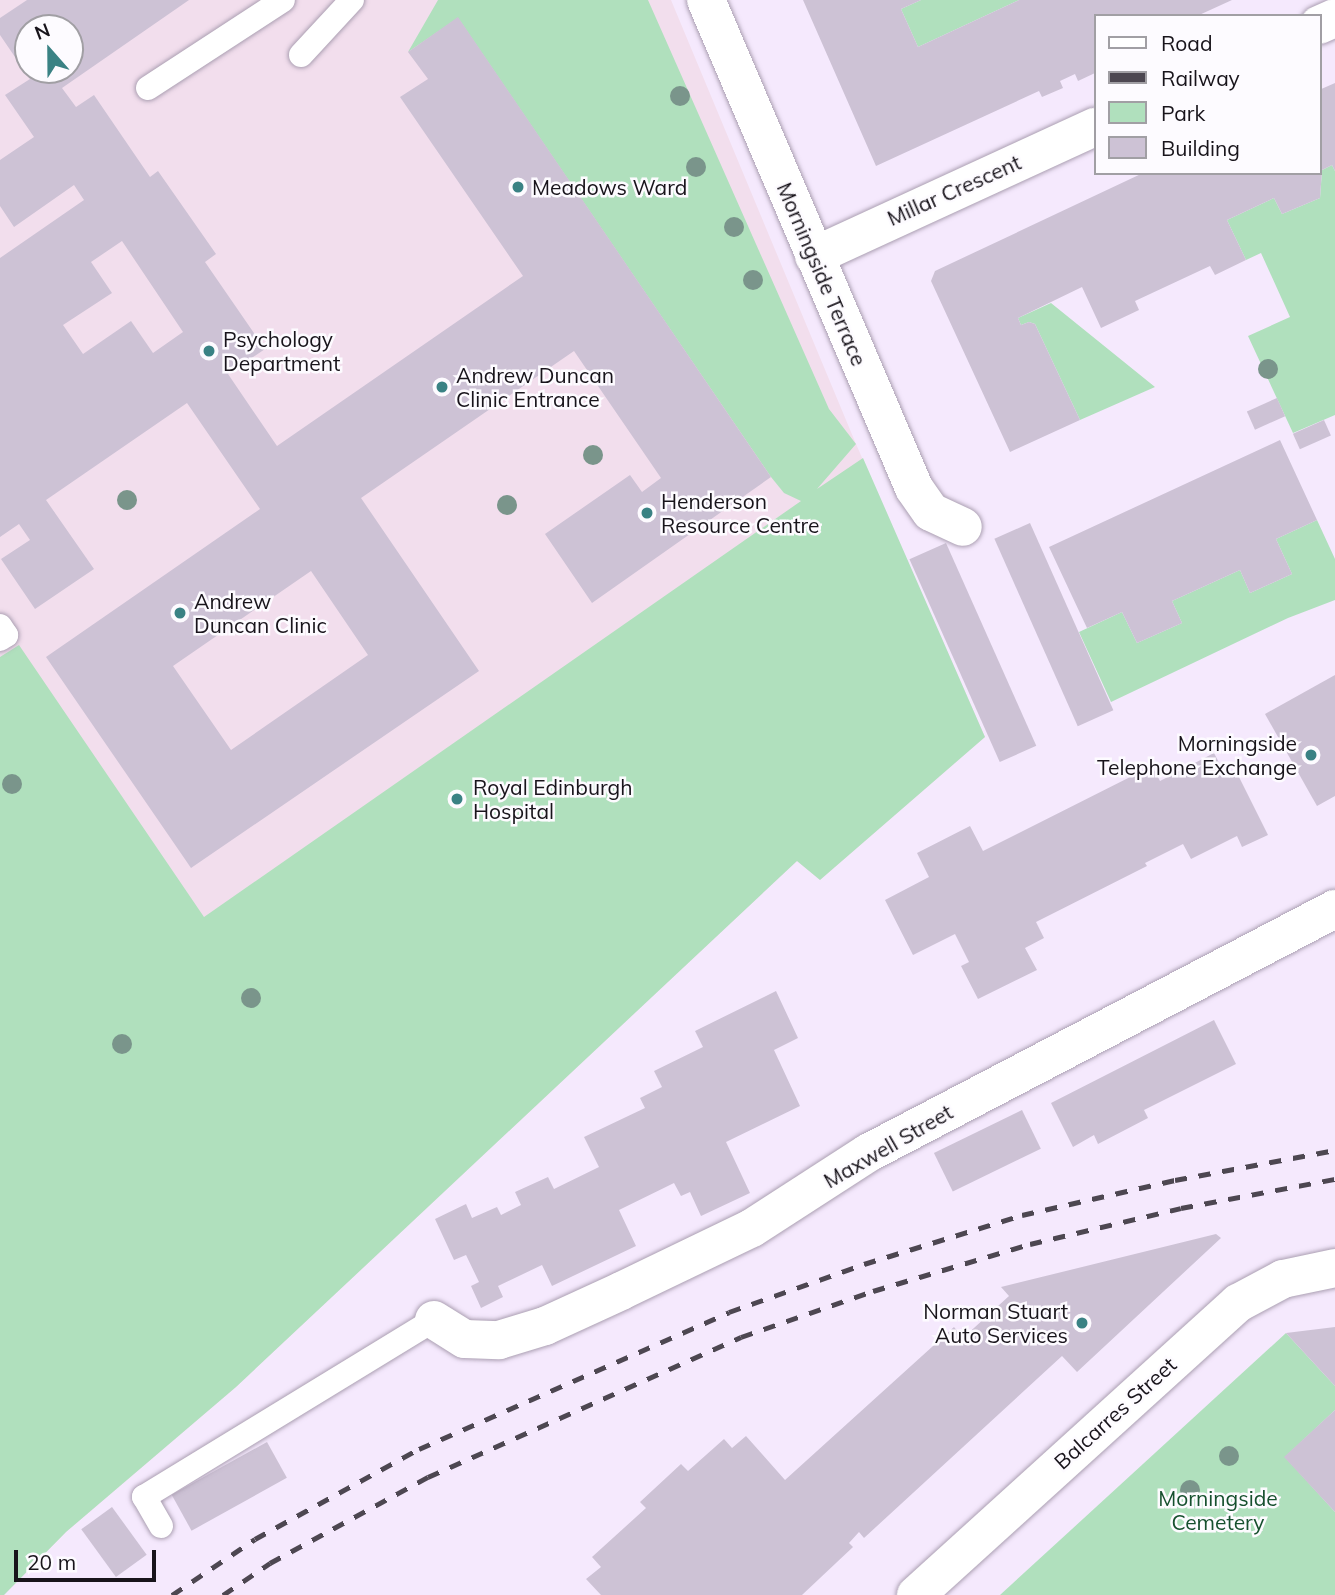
<!DOCTYPE html>
<style>
body{margin:0}
#map{position:relative;width:1335px;height:1595px;overflow:hidden;background:#f5e9fd;font-family:Mulish,sans-serif}
div>[style]{position:absolute}
[style*='--x']{left:calc(var(--x)*1px);top:calc(var(--y)*1px);width:calc(var(--w)*1px);rotate:calc(var(--a)*1deg)}
.medical>*{inset:0;background:#f2deed}
.green>*{inset:0;background:#b0e0bd}
.building>*{inset:0;background:#cdc2d5;transform-origin:0 0}
.roads{filter:drop-shadow(0 0 2px #ab9fb2) drop-shadow(0 0 2px #ab9fb2)}
.service>*{height:24px;margin:-12px;padding:0 12px;transform-origin:12px;border-radius:12px;background:#fff}
.minor>*{height:38px;margin:-19px;padding:0 19px;transform-origin:19px;border-radius:19px;background:#fff}
.tertiary>*{height:38px;margin:-19px;padding:0 19px;transform-origin:19px;border-radius:19px;background:#fff}
.rail>*{height:5px;margin-top:-2.5px;transform-origin:0;background:repeating-linear-gradient(90deg,#4d4751 0 12px,transparent 0 24px)}
.trees>*{width:20px;height:20px;margin:-10px;border-radius:50%;background:#7a958b}
.dots>*{width:19px;height:19px;translate:-50% -50%;box-sizing:border-box;border:4px solid #fdfbff;border-radius:50%}
span{translate:-50% -50%;white-space:nowrap;text-align:center;line-height:1.15;-webkit-text-stroke:5px #fdfbff;paint-order:stroke}
.poi-label{font-size:21px;color:#18141b}
.left{translate:0 -50%;text-align:left}
.right{translate:-100% -50%;text-align:right}
.street-label{font-size:21px;color:#18141b}
.park-label{font-size:21px;color:#16502e}
.legend{position:absolute;left:1094px;top:14px;width:228px;height:161px;box-sizing:border-box;background:#fdfbff;border:2px solid #a19fa4;margin:0;padding:9px 12px;list-style:none;font-size:21px;color:#18141b}
.legend li{display:flex;align-items:center;gap:14px;height:35px}
.legend b{width:35px;border:2px solid #a19fa4}
.north{position:absolute;left:14px;top:14px;width:70px;height:70px;box-sizing:border-box;background:#fdfbff;border:2px solid #a19fa4;border-radius:50%;rotate:339deg;font-size:19px;font-weight:700;line-height:28px;text-align:center;color:#18141b}
.north::after{content:'';display:block;margin:auto;width:24px;height:32px;background:#3a8284;clip-path:polygon(50% 0,100% 100%,50% 72%,0 100%)}
.scale{position:absolute;left:14px;top:1550px;width:142px;height:32px;box-sizing:border-box;border:4px solid #18141b;border-top:0;padding-left:9px;font-size:21px;line-height:24px;white-space:nowrap;color:#18141b;-webkit-text-stroke:5px #fdfbff;paint-order:stroke}
</style>
<div id="map">
<div class="medical">
<i style="clip-path:polygon(evenodd,0 0,671px 0,856px 444px,985px 737px,820px 880px,797px 861px,236px 1387px,66px 1532px,4px 1595px,0 1595px,0 0,28px 28px,70px 28px,70px 70px,28px 70px,28px 28px)"></i>
</div>
<div class="green">
<i style="clip-path:polygon(438px 0,648px 0,829px 409px,856px 444px,817px 489px,863px 458px,985px 737px,820px 880px,797px 861px,236px 1387px,66px 1532px,4px 1595px,0 1595px,0 657px,19px 645px,204px 917px,801px 501px,784px 493px,771px 477px,458px 18px,408px 52px)"></i>
<i style="clip-path:polygon(921px 0,1019px 0,918px 47px,901px 9px)"></i>
<i style="clip-path:polygon(1332px 165px,1335px 171px,1335px 415px,1293px 433px,1248px 336px,1290px 317px,1261px 253px,1246px 260px,1227px 220px,1274px 198px,1282px 214px,1320px 198px,1322px 170px)"></i>
<i style="clip-path:polygon(1051px 303px,1155px 387px,1080px 420px,1035px 324px,1029px 322px,1021px 325px,1018px 318px)"></i>
<i style="clip-path:polygon(1317px 520px,1335px 559px,1335px 600px,1288px 618px,1111px 702px,1079px 632px,1122px 612px,1137px 643px,1182px 623px,1172px 601px,1240px 570px,1250px 593px,1292px 574px,1276px 539px)"></i>
<i style="clip-path:polygon(1286px 1333px,1335px 1386px,1335px 1410px,1285px 1457px,1335px 1512px,1335px 1595px,1000px 1595px)"></i>
</div>
<div class="building">
<i style="clip-path:polygon(evenodd,27px 0,189px 0,62px 88px,76px 107px,94px 95px,150px 177px,158px 171px,216px 254px,205px 262px,265px 349px,228px 374px,277px 446px,523px 276px,400px 97px,428px 79px,408px 52px,458px 17px,771px 477px,592px 603px,545px 534px,630px 475px,642px 492px,661px 478px,574px 351px,361px 498px,479px 671px,191px 868px,46px 657px,260px 509px,187px 403px,46px 500px,94px 569px,35px 609px,1px 559px,30px 540px,19px 524px,0 537px,0 258px,84px 200px,74px 185px,14px 227px,0 206px,0 160px,34px 137px,5px 95px,30px 79px,0 35px,0 18px,27px 0,28px 28px,70px 28px,70px 70px,28px 70px,28px 28px,27px 0,122px 241px,183px 332px,153px 353px,131px 321px,83px 354px,63px 325px,112px 293px,91px 262px,122px 241px,27px 0,311px 571px,368px 655px,231px 750px,173px 666px,311px 571px)"></i>
<i style="clip-path:polygon(803px 0,921px 0,901px 9px,918px 47px,1019px 0,1232px 0,1197px 16px,1095px 16px,1095px 73px,1078px 81px,1075px 74px,1060px 81px,1063px 88px,1042px 97px,1039px 91px,876px 166px)"></i>
<i style="clip-path:polygon(1335px 83px,1335px 171px,1332px 165px,1322px 170px,1320px 198px,1282px 214px,1274px 198px,1227px 220px,1246px 260px,1215px 275px,1210px 266px,1135px 301px,1139px 310px,1101px 328px,1082px 287px,1018px 318px,1021px 325px,1029px 322px,1035px 324px,1080px 420px,1010px 452px,931px 281px,935px 271px,1143px 173px,1319px 173px,1319px 90px)"></i>
<i style="left:1277px;top:398px;width:20px;height:33px;rotate:66deg"></i>
<i style="left:1324px;top:420px;width:17px;height:34px;rotate:66deg"></i>
<i style="clip-path:polygon(1280px 440px,1317px 520px,1276px 539px,1292px 574px,1250px 593px,1240px 570px,1172px 601px,1182px 623px,1137px 643px,1122px 612px,1087px 628px,1049px 547px)"></i>
<i style="left:1030px;top:523px;width:205px;height:39px;rotate:66deg"></i>
<i style="left:946px;top:543px;width:222px;height:40px;rotate:66deg"></i>
<i style="clip-path:polygon(1335px 675px,1335px 796px,1317px 806px,1265px 714px)"></i>
<i style="clip-path:polygon(1214px 753px,1226px 776px,1236px 771px,1268px 835px,1242px 847px,1237px 836px,1191px 859px,1183px 844px,1145px 863px,1147px 866px,1036px 922px,1044px 938px,1025px 948px,1037px 970px,978px 999px,961px 966px,969px 962px,955px 934px,913px 955px,885px 900px,929px 877px,917px 853px,970px 826px,983px 851px,1152px 766px,1160px 781px)"></i>
<i style="clip-path:polygon(776px 991px,798px 1038px,774px 1050px,800px 1106px,726px 1142px,750px 1193px,701px 1216px,690px 1192px,681px 1196px,674px 1183px,619px 1210px,636px 1246px,552px 1286px,542px 1265px,498px 1286px,503px 1297px,481px 1308px,471px 1286px,479px 1282px,466px 1255px,454px 1260px,435px 1219px,466px 1204px,472px 1218px,497px 1207px,501px 1215px,521px 1205px,515px 1192px,548px 1177px,554px 1189px,599px 1167px,584px 1137px,645px 1108px,640px 1098px,662px 1087px,654px 1071px,703px 1047px,695px 1031px)"></i>
<i style="clip-path:polygon(1214px 1020px,1236px 1064px,1144px 1110px,1148px 1118px,1098px 1144px,1094px 1135px,1073px 1147px,1051px 1103px)"></i>
<i style="left:1022px;top:1110px;width:43px;height:98px;rotate:64deg"></i>
<i style="clip-path:polygon(1216px 1234px,1221px 1238px,1077px 1372px,1062px 1356px,864px 1538px,859px 1532px,849px 1543px,853px 1547px,802px 1595px,601px 1595px,586px 1579px,601px 1567px,592px 1557px,646px 1508px,640px 1502px,681px 1464px,688px 1471px,724px 1439px,732px 1448px,746px 1436px,785px 1480px,954px 1327px,963px 1338px,1009px 1296px,1001px 1287px)"></i>
<i style="clip-path:polygon(1335px 1327px,1335px 1386px,1286px 1333px)"></i>
<i style="clip-path:polygon(1335px 1410px,1335px 1512px,1284px 1457px)"></i>
<i style="left:267px;top:1442px;width:41px;height:109px;rotate:61deg"></i>
<i style="left:112px;top:1507px;width:59px;height:38px;rotate:54deg"></i>
</div>
<div class="roads">
<div class="service">
<i style="--x:301;--y:55;--w:75;--a:-47.2"></i>
<i style="--x:148;--y:88;--w:161;--a:-33.1"></i>
<i style="--x:0;--y:626;--w:11;--a:56"></i>
<i style="--x:6;--y:635;--w:7;--a:146"></i>
<i style="--x:161;--y:1526;--w:34;--a:-120"></i>
<i style="--x:144;--y:1497;--w:340;--a:-31.4"></i>
</div>
<div class="minor">
<i style="--x:706;--y:0;--w:530;--a:66.91"></i>
<i style="--x:914;--y:488;--w:29;--a:55"></i>
<i style="--x:931;--y:512;--w:35;--a:25"></i>
<i style="--x:1319;--y:25;--w:17;--a:-24"></i>
<i style="--x:814;--y:256;--w:309;--a:-24.7"></i>
<i style="--x:434;--y:1320;--w:36;--a:32"></i>
<i style="--x:465;--y:1339;--w:34;--a:2"></i>
<i style="--x:499;--y:1340;--w:48;--a:-16.9"></i>
<i style="--x:545;--y:1326;--w:84;--a:-24.7"></i>
<i style="--x:621;--y:1291;--w:145;--a:-25.7"></i>
<i style="--x:752;--y:1228;--w:138;--a:-32.9"></i>
<i style="--x:868;--y:1153;--w:527;--a:-27.59"></i>
</div>
<div class="tertiary">
<i style="--x:916;--y:1595;--w:435;--a:-42.2"></i>
<i style="--x:1238;--y:1303;--w:51;--a:-28.1"></i>
<i style="--x:1283;--y:1279;--w:53;--a:-11.9"></i>
</div>
</div>
<div class="rail">
<i style="--x:172;--y:1595;--w:100;--a:-34"></i>
<i style="--x:255;--y:1539;--w:187;--a:-28.8"></i>
<i style="--x:419;--y:1449;--w:339;--a:-23.8"></i>
<i style="--x:729;--y:1312;--w:143;--a:-19.6"></i>
<i style="--x:864;--y:1264;--w:165;--a:-17.2"></i>
<i style="--x:1022;--y:1215;--w:157;--a:-12.9"></i>
<i style="--x:1175;--y:1180;--w:163;--a:-10.6"></i>
<i style="--x:223;--y:1595;--w:57;--a:-34.2"></i>
<i style="--x:270;--y:1563;--w:180;--a:-28.6"></i>
<i style="--x:428;--y:1477;--w:343;--a:-24.1"></i>
<i style="--x:741;--y:1337;--w:140;--a:-19.2"></i>
<i style="--x:873;--y:1291;--w:164;--a:-16.7"></i>
<i style="--x:1030;--y:1244;--w:155;--a:-13.4"></i>
<i style="--x:1181;--y:1208;--w:157;--a:-10.7"></i>
</div>
<div class="trees">
<i style="left:680px;top:96px"></i>
<i style="left:696px;top:167px"></i>
<i style="left:734px;top:227px"></i>
<i style="left:753px;top:280px"></i>
<i style="left:1268px;top:369px"></i>
<i style="left:593px;top:455px"></i>
<i style="left:127px;top:500px"></i>
<i style="left:507px;top:505px"></i>
<i style="left:12px;top:784px"></i>
<i style="left:251px;top:998px"></i>
<i style="left:122px;top:1044px"></i>
<i style="left:1229px;top:1456px"></i>
<i style="left:1190px;top:1490px"></i>
</div>
<div class="dots">
<i style="left:518px;top:187px;background:#3a8284"></i>
<i style="left:209px;top:351px;background:#3a8284"></i>
<i style="left:442px;top:387px;background:#3a8284"></i>
<i style="left:647px;top:513px;background:#3a8284"></i>
<i style="left:180px;top:613px;background:#3a8284"></i>
<i style="left:1311px;top:755px;background:#3a8284"></i>
<i style="left:457px;top:799px;background:#3a8284"></i>
<i style="left:1082px;top:1323px;background:#3a8284"></i>
</div>
<div class="poi-label">
<span class="left" style="left:532px;top:187px">Meadows Ward</span>
<span class="left" style="left:223px;top:351px">Psychology<br>Department</span>
<span class="left" style="left:456px;top:387px">Andrew Duncan<br>Clinic Entrance</span>
<span class="left" style="left:661px;top:513px">Henderson<br>Resource Centre</span>
<span class="left" style="left:194px;top:613px">Andrew<br>Duncan Clinic</span>
<span class="right" style="left:1297px;top:755px">Morningside<br>Telephone Exchange</span>
<span class="left" style="left:473px;top:799px">Royal Edinburgh<br>Hospital</span>
<span class="right" style="left:1068px;top:1323px">Norman Stuart<br>Auto Services</span>
</div>
<div class="street-label">
<span style="left:954px;top:190px;rotate:-24deg">Millar Crescent</span>
<span style="left:822px;top:274px;rotate:67deg">Morningside Terrace</span>
<span style="left:888px;top:1146px;rotate:-30deg">Maxwell Street</span>
<span style="left:1115px;top:1413px;rotate:-42deg">Balcarres Street</span>
</div>
<div class="park-label">
<span style="left:1218px;top:1510px">Morningside<br>Cemetery</span>
</div>
<ul class="legend">
<li><b style="height:9px;background:#fff"></b>Road</li>
<li><b style="height:9px;background:#4d4751"></b>Railway</li>
<li><b style="height:19px;background:#b0e0bd"></b>Park</li>
<li><b style="height:19px;background:#cdc2d5"></b>Building</li>
</ul>
<div class="north">N</div>
<div class="scale">20 m</div>
</div>
